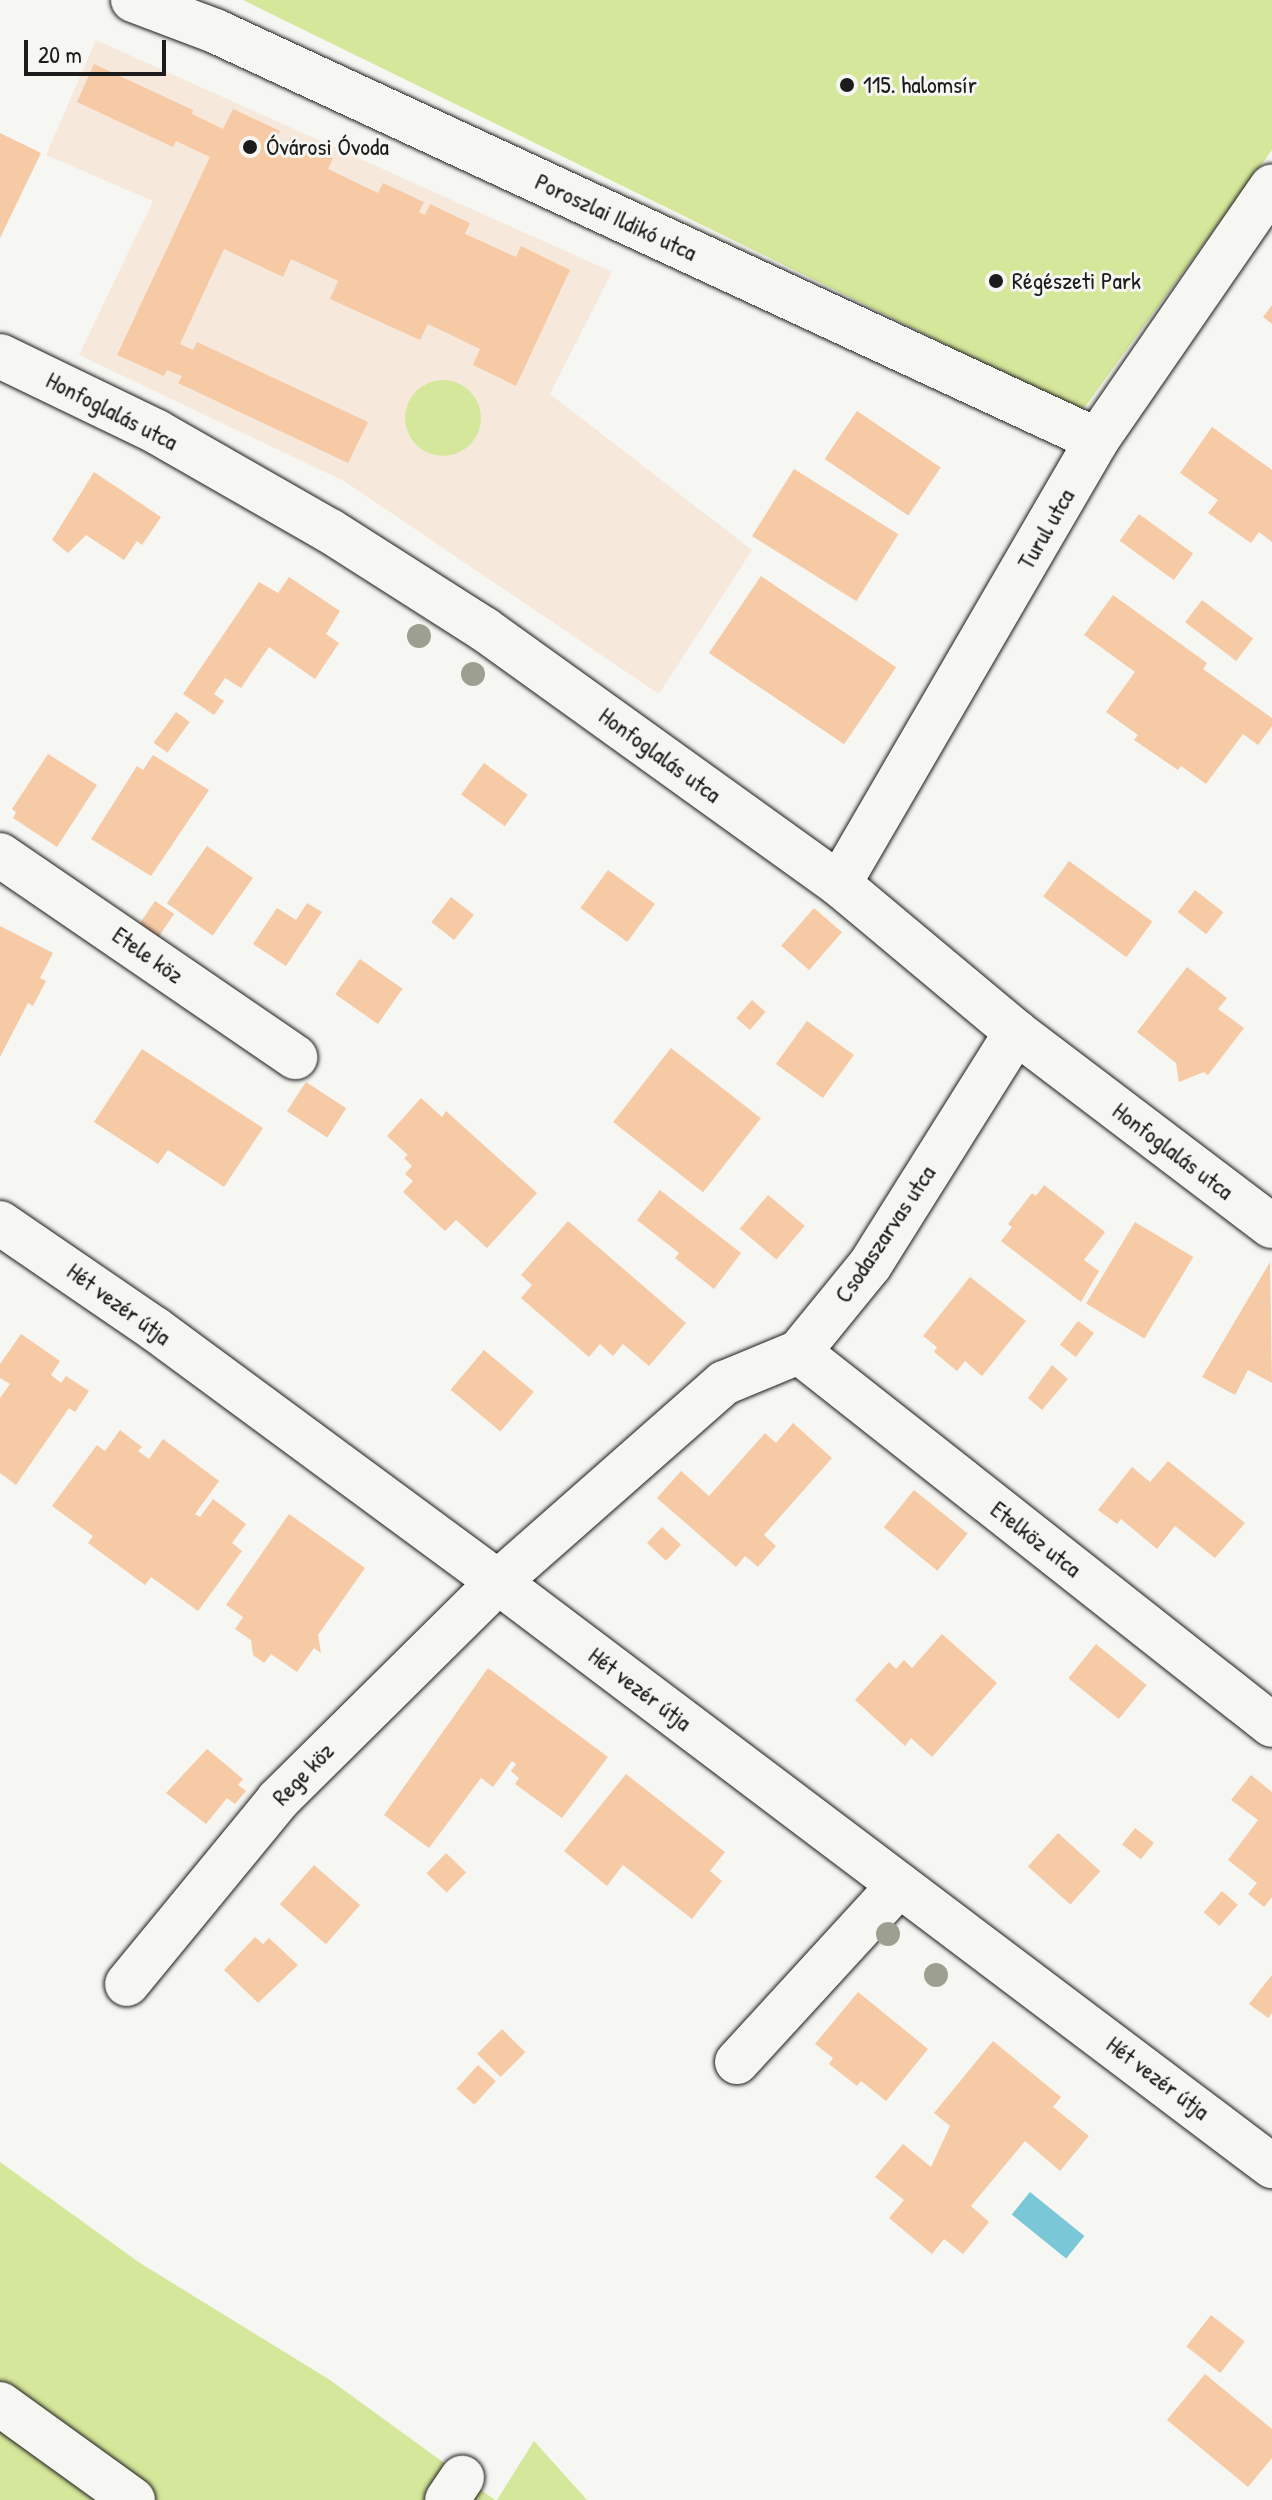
<!DOCTYPE html>
<meta charset="utf-8">
<style>
body{margin:0}
#map{position:relative;width:1272px;height:2500px;overflow:hidden;background:#f6f6f2;font-family:"Patrick Hand",sans-serif}
div>[style]{position:absolute}
[style*='--x']{left:calc(var(--x)*1px);top:calc(var(--y)*1px);width:calc(var(--w)*1px);rotate:calc(var(--a)*1deg)}
.built>*{inset:0;background:#f6e9db}
.green>*{inset:0;background:#d5e79a}
.round{border-radius:50%}
.water>*{inset:0;background:#79c7d7;transform-origin:0 0}
.building>*{inset:0;background:#f7caa6;transform-origin:0 0}
.roads{filter:drop-shadow(0 0 2px #1c1c1c) drop-shadow(0 0 2px #1c1c1c)}
.minor>*{height:44px;margin:-22px;padding:0 22px;transform-origin:22px;border-radius:22px;background:#f6f6f2}
.trees>*{width:24px;height:24px;margin:-12px;border-radius:50%;background:#9da091}
.dots>*{width:22px;height:22px;translate:-50% -50%;box-sizing:border-box;border:4px solid #f6f6f2;border-radius:50%}
span{translate:-50% -50%;white-space:nowrap;text-align:center;line-height:1.15;-webkit-text-stroke:6px #f6f6f2;paint-order:stroke}
.poi-label{font-size:24px;color:#1c1c1c}
.left{translate:0 -50%;text-align:left}
.street-label{font-size:24px;color:#1c1c1c}
.scale{position:absolute;left:24px;top:40px;width:142px;height:36px;box-sizing:border-box;border:4px solid #1c1c1c;border-top:0;padding-left:10px;font-size:24px;line-height:28px;white-space:nowrap;color:#1c1c1c;-webkit-text-stroke:6px #f6f6f2;paint-order:stroke}
</style>
<div id="map">
<div class="built">
<i style="clip-path:polygon(96px 40px,612px 272px,550px 394px,752px 550px,659px 694px,344px 481px,79px 355px,153px 201px,46px 155px)"></i>
</div>
<div class="green">
<i style="clip-path:polygon(243px 0,1272px 0,1272px 150px,1082px 411px)"></i>
<i class="round" style="left:405px;top:380px;width:76px;height:76px"></i>
<i style="clip-path:polygon(0 2162px,140px 2263px,330px 2380px,495px 2500px,0 2500px)"></i>
<i style="clip-path:polygon(534px 2441px,587px 2500px,497px 2500px)"></i>
</div>
<div class="water">
<i style="left:1030px;top:2192px;width:70px;height:29px;rotate:39deg"></i>
</div>
<div class="building">
<i style="clip-path:polygon(94px 64px,193px 110px,192px 114px,223px 129px,233px 109px,280px 131px,274px 143px,284px 149px,290px 138px,333px 158px,328px 169px,378px 193px,383px 183px,424px 202px,419px 212px,425px 215px,430px 204px,470px 223px,465px 234px,516px 257px,521px 246px,570px 270px,516px 386px,473px 365px,480px 349px,428px 324px,420px 340px,330px 299px,338px 281px,291px 259px,283px 277px,224px 249px,180px 344px,193px 350px,197px 342px,368px 422px,348px 463px,178px 383px,182px 376px,167px 370px,164px 376px,117px 355px,210px 157px,176px 141px,173px 147px,77px 102px)"></i>
<i style="clip-path:polygon(0 133px,41px 153px,0 238px)"></i>
<i style="clip-path:polygon(1272px 305px,1272px 324px,1263px 317px)"></i>
<i style="left:857px;top:411px;width:101px;height:58px;rotate:34deg"></i>
<i style="clip-path:polygon(1212px 427px,1272px 470px,1272px 542px,1259px 532px,1251px 543px,1208px 513px,1218px 500px,1180px 473px)"></i>
<i style="left:794px;top:469px;width:123px;height:79px;rotate:32deg"></i>
<i style="clip-path:polygon(94px 472px,161px 517px,142px 545px,137px 541px,124px 560px,86px 535px,68px 553px,52px 540px)"></i>
<i style="left:1139px;top:514px;width:67px;height:33px;rotate:36deg"></i>
<i style="left:761px;top:576px;width:163px;height:93px;rotate:34deg"></i>
<i style="clip-path:polygon(289px 577px,340px 611px,326px 634px,339px 643px,315px 679px,269px 647px,241px 688px,225px 678px,214px 694px,224px 701px,214px 715px,183px 694px,259px 582px,278px 593px)"></i>
<i style="clip-path:polygon(1113px 595px,1207px 663px,1203px 669px,1272px 718px,1272px 726px,1258px 745px,1243px 734px,1206px 784px,1181px 766px,1178px 770px,1134px 740px,1138px 735px,1106px 712px,1135px 672px,1084px 635px)"></i>
<i style="left:1202px;top:600px;width:64px;height:28px;rotate:37deg"></i>
<i style="left:176px;top:712px;width:17px;height:38px;rotate:36deg"></i>
<i style="clip-path:polygon(48px 754px,97px 785px,57px 847px,13px 818px,16px 812px,12px 809px)"></i>
<i style="clip-path:polygon(153px 755px,209px 790px,151px 876px,91px 839px,137px 766px,143px 770px)"></i>
<i style="left:484px;top:763px;width:54px;height:39px;rotate:36deg"></i>
<i style="left:207px;top:846px;width:56px;height:70px;rotate:35deg"></i>
<i style="left:1069px;top:861px;width:103px;height:44px;rotate:36deg"></i>
<i style="left:608px;top:870px;width:58px;height:47px;rotate:36deg"></i>
<i style="left:1195px;top:890px;width:36px;height:28px;rotate:38deg"></i>
<i style="left:451px;top:897px;width:29px;height:32px;rotate:38deg"></i>
<i style="left:155px;top:901px;width:23px;height:29px;rotate:34deg"></i>
<i style="clip-path:polygon(307px 903px,322px 912px,286px 966px,253px 944px,277px 908px,296px 920px)"></i>
<i style="left:814px;top:908px;width:37px;height:50px;rotate:41deg"></i>
<i style="clip-path:polygon(0 926px,53px 953px,40px 978px,46px 981px,33px 1006px,28px 1003px,0 1057px)"></i>
<i style="left:360px;top:959px;width:52px;height:43px;rotate:35deg"></i>
<i style="clip-path:polygon(1187px 967px,1227px 998px,1218px 1009px,1244px 1028px,1208px 1075px,1204px 1072px,1179px 1082px,1176px 1063px,1137px 1032px)"></i>
<i style="left:752px;top:1000px;width:18px;height:24px;rotate:41deg"></i>
<i style="left:807px;top:1021px;width:58px;height:53px;rotate:36deg"></i>
<i style="left:671px;top:1048px;width:114px;height:94px;rotate:38deg"></i>
<i style="clip-path:polygon(142px 1049px,263px 1128px,224px 1187px,168px 1150px,158px 1164px,94px 1122px)"></i>
<i style="left:306px;top:1082px;width:48px;height:35px;rotate:33deg"></i>
<i style="clip-path:polygon(421px 1098px,442px 1117px,446px 1111px,537px 1193px,487px 1248px,456px 1220px,445px 1231px,403px 1192px,413px 1181px,405px 1174px,412px 1166px,404px 1158px,408px 1155px,387px 1136px)"></i>
<i style="clip-path:polygon(1044px 1185px,1105px 1232px,1084px 1260px,1099px 1271px,1081px 1302px,1001px 1241px,1012px 1227px,1008px 1224px,1032px 1193px,1036px 1196px)"></i>
<i style="clip-path:polygon(660px 1190px,741px 1253px,714px 1289px,675px 1258px,679px 1253px,637px 1220px)"></i>
<i style="left:768px;top:1195px;width:48px;height:44px;rotate:40deg"></i>
<i style="clip-path:polygon(568px 1221px,686px 1323px,649px 1366px,623px 1344px,613px 1356px,600px 1344px,589px 1357px,521px 1298px,532px 1285px,521px 1275px)"></i>
<i style="left:1135px;top:1222px;width:68px;height:95px;rotate:31deg"></i>
<i style="clip-path:polygon(1270px 1262px,1272px 1383px,1248px 1370px,1235px 1395px,1202px 1377px)"></i>
<i style="clip-path:polygon(970px 1277px,1026px 1321px,982px 1376px,965px 1361px,957px 1371px,934px 1352px,937px 1347px,923px 1336px)"></i>
<i style="left:1078px;top:1321px;width:20px;height:30px;rotate:37deg"></i>
<i style="clip-path:polygon(21px 1334px,60px 1361px,51px 1375px,61px 1383px,66px 1376px,89px 1391px,75px 1412px,69px 1408px,16px 1485px,0 1473px,0 1398px,10px 1384px,0 1378px,0 1364px)"></i>
<i style="left:484px;top:1350px;width:65px;height:52px;rotate:40deg"></i>
<i style="clip-path:polygon(1052px 1365px,1068px 1379px,1042px 1410px,1028px 1398px)"></i>
<i style="clip-path:polygon(793px 1423px,832px 1458px,764px 1535px,776px 1546px,758px 1567px,745px 1556px,736px 1567px,657px 1498px,681px 1471px,709px 1496px,765px 1433px,776px 1443px)"></i>
<i style="clip-path:polygon(120px 1430px,142px 1447px,138px 1451px,149px 1459px,163px 1439px,219px 1481px,195px 1514px,200px 1517px,213px 1499px,246px 1524px,232px 1543px,242px 1551px,198px 1611px,151px 1577px,145px 1585px,88px 1543px,93px 1536px,52px 1506px,97px 1445px,105px 1451px)"></i>
<i style="clip-path:polygon(1168px 1461px,1245px 1523px,1215px 1558px,1175px 1526px,1157px 1549px,1121px 1519px,1117px 1524px,1098px 1510px,1132px 1467px,1150px 1482px)"></i>
<i style="left:914px;top:1490px;width:69px;height:48px;rotate:39deg"></i>
<i style="clip-path:polygon(289px 1514px,365px 1568px,318px 1635px,321px 1653px,314px 1648px,297px 1672px,271px 1654px,264px 1663px,253px 1655px,251px 1640px,235px 1629px,243px 1617px,226px 1605px)"></i>
<i style="left:662px;top:1527px;width:26px;height:22px;rotate:43deg"></i>
<i style="clip-path:polygon(942px 1634px,997px 1683px,932px 1757px,911px 1738px,905px 1746px,855px 1700px,889px 1662px,896px 1669px,904px 1660px,912px 1668px)"></i>
<i style="left:1096px;top:1644px;width:65px;height:44px;rotate:39deg"></i>
<i style="clip-path:polygon(488px 1668px,608px 1757px,562px 1818px,515px 1784px,519px 1778px,511px 1771px,516px 1764px,512px 1761px,493px 1787px,481px 1778px,429px 1848px,384px 1815px)"></i>
<i style="clip-path:polygon(207px 1749px,243px 1779px,238px 1785px,246px 1791px,235px 1804px,227px 1798px,206px 1824px,166px 1793px)"></i>
<i style="clip-path:polygon(626px 1774px,725px 1852px,710px 1871px,722px 1881px,692px 1919px,623px 1865px,607px 1886px,564px 1851px)"></i>
<i style="clip-path:polygon(1251px 1775px,1272px 1792px,1272px 1897px,1264px 1907px,1248px 1894px,1257px 1883px,1228px 1860px,1258px 1820px,1231px 1800px)"></i>
<i style="left:1135px;top:1828px;width:24px;height:21px;rotate:38deg"></i>
<i style="left:1058px;top:1833px;width:57px;height:45px;rotate:42deg"></i>
<i style="left:446px;top:1853px;width:28px;height:28px;rotate:44deg"></i>
<i style="left:314px;top:1865px;width:61px;height:52px;rotate:41deg"></i>
<i style="left:1222px;top:1891px;width:21px;height:28px;rotate:41deg"></i>
<i style="clip-path:polygon(255px 1937px,263px 1944px,269px 1938px,298px 1965px,258px 2003px,224px 1970px)"></i>
<i style="clip-path:polygon(1272px 1975px,1272px 2013px,1268px 2018px,1249px 2004px)"></i>
<i style="clip-path:polygon(858px 1992px,928px 2049px,886px 2101px,861px 2081px,857px 2086px,829px 2064px,833px 2058px,815px 2044px)"></i>
<i style="left:502px;top:2029px;width:33px;height:35px;rotate:45deg"></i>
<i style="clip-path:polygon(993px 2041px,1061px 2097px,1053px 2107px,1089px 2136px,1060px 2171px,1025px 2141px,971px 2206px,989px 2222px,963px 2254px,944px 2239px,932px 2254px,889px 2218px,904px 2200px,875px 2177px,903px 2144px,931px 2167px,950px 2126px,934px 2113px)"></i>
<i style="left:478px;top:2065px;width:24px;height:32px;rotate:42deg"></i>
<i style="left:1211px;top:2315px;width:43px;height:40px;rotate:38deg"></i>
<i style="clip-path:polygon(1205px 2374px,1272px 2429px,1272px 2458px,1248px 2487px,1167px 2420px)"></i>
</div>
<div class="roads">
<div class="minor">
<i style="--x:133;--y:0;--w:88;--a:20.7"></i>
<i style="--x:215;--y:31;--w:972;--a:24.88"></i>
<i style="--x:0;--y:356;--w:174;--a:25.8"></i>
<i style="--x:157;--y:432;--w:199;--a:29.8"></i>
<i style="--x:330;--y:531;--w:183;--a:32.5"></i>
<i style="--x:484;--y:629;--w:437;--a:35.7"></i>
<i style="--x:839;--y:884;--w:231;--a:39.9"></i>
<i style="--x:1016;--y:1032;--w:321;--a:37.2"></i>
<i style="--x:0;--y:855;--w:358;--a:34.4"></i>
<i style="--x:839;--y:884;--w:514;--a:-59.84"></i>
<i style="--x:1097;--y:440;--w:308;--a:-55.4"></i>
<i style="--x:0;--y:1223;--w:188;--a:34.4"></i>
<i style="--x:155;--y:1329;--w:426;--a:36.4"></i>
<i style="--x:498;--y:1582;--w:970;--a:37.04"></i>
<i style="--x:799;--y:1352;--w:602;--a:38.26"></i>
<i style="--x:127;--y:1984;--w:238;--a:-50.6"></i>
<i style="--x:278;--y:1800;--w:310;--a:-44.7"></i>
<i style="--x:498;--y:1582;--w:301;--a:-41.4"></i>
<i style="--x:724;--y:1383;--w:81;--a:-22.5"></i>
<i style="--x:799;--y:1352;--w:112;--a:-50.8"></i>
<i style="--x:870;--y:1265;--w:275;--a:-57.9"></i>
<i style="--x:737;--y:2062;--w:240;--a:-47.5"></i>
<i style="--x:0;--y:2404;--w:164;--a:35.8"></i>
<i style="--x:447;--y:2500;--w:27;--a:-56"></i>
</div>
</div>
<div class="trees">
<i style="left:419px;top:636px"></i>
<i style="left:473px;top:674px"></i>
<i style="left:888px;top:1934px"></i>
<i style="left:936px;top:1975px"></i>
</div>
<div class="dots">
<i style="left:847px;top:85px;background:#1c1c1c"></i>
<i style="left:250px;top:147px;background:#1c1c1c"></i>
<i style="left:996px;top:281px;background:#1c1c1c"></i>
</div>
<div class="poi-label">
<span class="left" style="left:863px;top:85px">115. halomsír</span>
<span class="left" style="left:266px;top:147px">Óvárosi Óvoda</span>
<span class="left" style="left:1012px;top:281px">Régészeti Park</span>
</div>
<div class="street-label">
<span style="left:616px;top:217px;rotate:25deg">Poroszlai Ildikó utca</span>
<span style="left:112px;top:411px;rotate:27deg">Honfoglalás utca</span>
<span style="left:1046px;top:529px;rotate:-60deg">Turul utca</span>
<span style="left:660px;top:755px;rotate:36deg">Honfoglalás utca</span>
<span style="left:148px;top:955px;rotate:35deg">Etele köz</span>
<span style="left:1173px;top:1151px;rotate:37deg">Honfoglalás utca</span>
<span style="left:885px;top:1234px;rotate:-56deg">Csodaszarvas utca</span>
<span style="left:119px;top:1304px;rotate:36deg">Hét vezér útja</span>
<span style="left:1036px;top:1539px;rotate:38deg">Etelköz utca</span>
<span style="left:640px;top:1689px;rotate:37deg">Hét vezér útja</span>
<span style="left:303px;top:1774px;rotate:-46deg">Rege köz</span>
<span style="left:1158px;top:2078px;rotate:37deg">Hét vezér útja</span>
</div>
<div class="scale">20 m</div>
</div>
